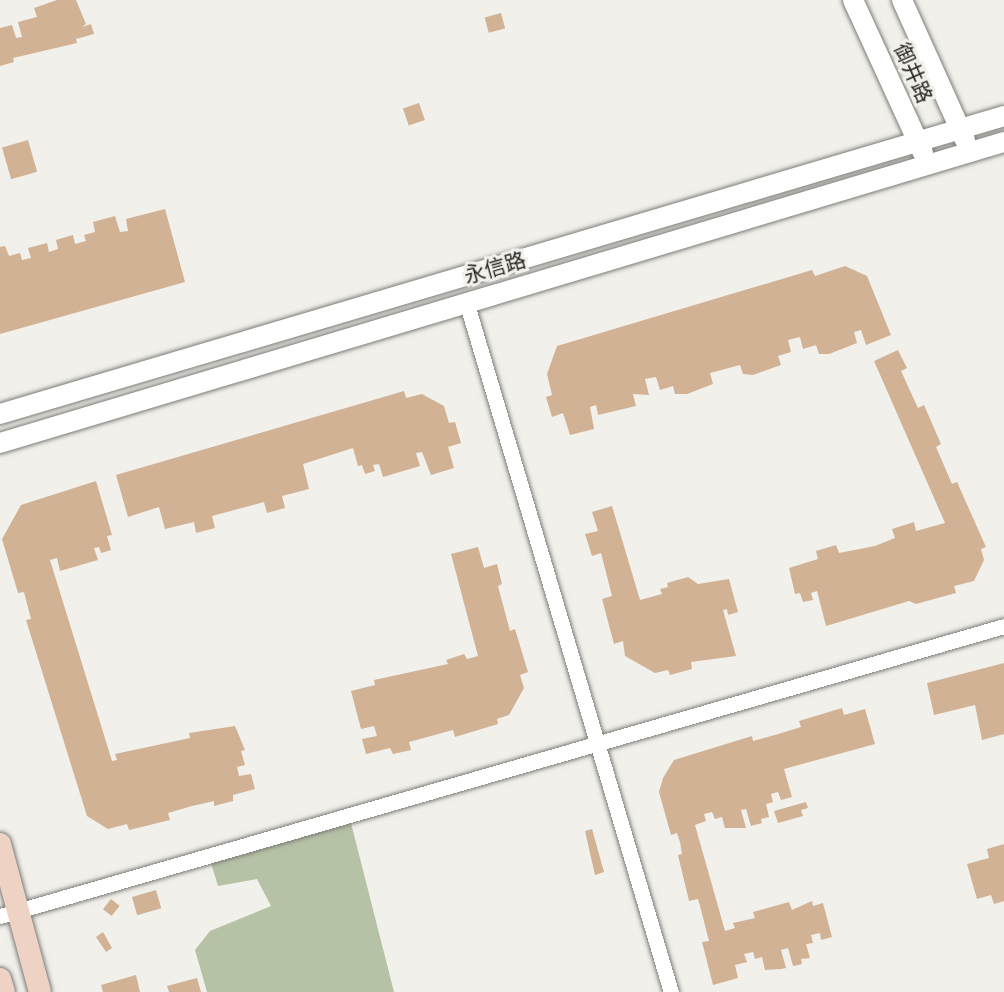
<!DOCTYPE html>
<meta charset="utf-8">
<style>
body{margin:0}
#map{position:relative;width:1004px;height:992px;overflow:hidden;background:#f1f0eb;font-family:Montserrat,"Noto Sans SC",sans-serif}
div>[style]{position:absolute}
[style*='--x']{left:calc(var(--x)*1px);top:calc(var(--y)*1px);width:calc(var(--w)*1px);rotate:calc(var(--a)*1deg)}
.green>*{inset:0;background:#b6c2a5}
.building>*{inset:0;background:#d1b295;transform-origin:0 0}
.roads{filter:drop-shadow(0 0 2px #7d7c78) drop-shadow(0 0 2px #7d7c78)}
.minor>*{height:15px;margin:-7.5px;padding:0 7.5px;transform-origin:7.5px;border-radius:7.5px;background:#fff}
.tertiary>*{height:20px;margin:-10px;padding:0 10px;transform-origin:10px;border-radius:10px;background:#fff}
.secondary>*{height:22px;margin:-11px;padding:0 11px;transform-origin:11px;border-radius:11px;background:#eed3c5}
span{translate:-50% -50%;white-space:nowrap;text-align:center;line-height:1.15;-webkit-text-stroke:6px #f1f0eb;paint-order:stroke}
.street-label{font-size:21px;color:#2a2927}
</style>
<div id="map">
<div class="green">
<i style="clip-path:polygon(351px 823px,394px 992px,207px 992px,195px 950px,210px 931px,271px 906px,257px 879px,218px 886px,211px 863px)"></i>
</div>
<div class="building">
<i style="clip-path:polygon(57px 0,76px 0,86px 24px,82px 27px,91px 24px,94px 34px,76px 39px,77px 43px,13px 58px,14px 62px,0 66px,0 28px,12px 25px,16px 38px,22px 37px,18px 22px,37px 17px,34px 8px)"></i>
<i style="left:501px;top:13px;width:16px;height:17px;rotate:75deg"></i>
<i style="left:419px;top:103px;width:18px;height:17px;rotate:71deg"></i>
<i style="left:28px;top:140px;width:33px;height:27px;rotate:74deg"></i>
<i style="clip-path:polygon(165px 209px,185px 282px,0 334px,0 247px,5px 246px,9px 256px,20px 253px,22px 260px,31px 258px,28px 248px,47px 243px,49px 252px,58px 249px,56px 240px,73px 235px,75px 244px,86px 241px,84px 235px,95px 232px,93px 222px,115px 216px,120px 232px,128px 231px,126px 219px)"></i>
<i style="clip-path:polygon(845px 266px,867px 276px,891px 335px,866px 345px,861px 330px,854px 332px,857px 343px,829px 354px,819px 354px,816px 345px,803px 349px,800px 337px,788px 340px,791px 352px,778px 356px,781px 365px,753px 375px,743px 374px,740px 365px,710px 373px,713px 384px,687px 394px,675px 394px,673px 386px,660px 390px,656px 377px,645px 379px,649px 395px,633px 394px,636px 406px,598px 415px,596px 405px,590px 407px,594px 429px,570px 435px,563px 413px,552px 417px,546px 397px,552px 395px,547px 374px,557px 346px,812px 270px,815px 276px)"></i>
<i style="clip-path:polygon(898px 350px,907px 368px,901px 371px,918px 408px,924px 405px,941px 444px,936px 447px,952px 484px,957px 482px,986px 547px,981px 549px,984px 560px,974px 581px,954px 586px,956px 593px,916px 604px,909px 601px,826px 626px,817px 591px,811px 593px,813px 600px,803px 602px,800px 593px,795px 594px,789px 568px,818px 559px,816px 551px,836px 545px,839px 553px,875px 546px,895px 538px,892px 529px,914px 522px,916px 531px,945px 523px,874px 361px)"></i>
<i style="clip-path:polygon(404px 391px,406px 398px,422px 394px,444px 406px,449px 423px,455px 422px,461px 443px,448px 447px,454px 468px,431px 475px,422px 452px,416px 453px,420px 466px,383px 477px,379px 464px,373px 465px,375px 471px,365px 474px,362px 465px,358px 466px,353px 448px,303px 464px,309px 489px,282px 496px,285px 508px,267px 513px,264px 502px,212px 516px,215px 528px,196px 533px,194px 522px,165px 529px,159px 507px,128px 517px,116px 475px)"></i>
<i style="clip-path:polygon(96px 481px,112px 535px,107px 536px,111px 550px,101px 553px,99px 547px,94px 548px,98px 560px,60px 571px,57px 558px,50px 560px,112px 761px,117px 760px,115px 754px,190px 738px,189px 733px,235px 726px,245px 750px,241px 751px,245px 765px,237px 767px,239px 776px,251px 774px,255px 789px,233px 795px,233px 801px,214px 806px,214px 801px,192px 806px,168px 813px,170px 820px,129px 830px,127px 824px,108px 829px,87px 816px,26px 620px,31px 619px,24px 592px,18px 593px,2px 539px,21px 505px)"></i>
<i style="clip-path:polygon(612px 506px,640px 600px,662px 594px,660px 589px,668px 587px,667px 583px,688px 577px,698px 584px,729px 579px,738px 612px,728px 615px,727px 609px,723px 610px,736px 656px,691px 662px,692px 669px,670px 675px,668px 670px,655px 673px,625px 656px,623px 641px,614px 644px,602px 599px,612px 596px,601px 553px,592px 556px,585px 534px,598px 531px,592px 512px)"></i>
<i style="clip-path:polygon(478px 547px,484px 568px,497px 564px,502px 584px,498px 586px,510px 631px,515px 629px,528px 672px,520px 675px,524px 688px,509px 715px,497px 719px,498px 724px,455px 737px,453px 730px,409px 742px,411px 750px,393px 754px,390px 748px,366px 754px,362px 739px,377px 736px,374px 726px,361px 729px,351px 691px,375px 685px,374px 680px,448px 664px,446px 660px,464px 654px,467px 659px,478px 656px,451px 554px)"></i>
<i style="clip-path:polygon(1004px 663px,1004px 734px,982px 740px,975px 705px,934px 715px,927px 683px)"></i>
<i style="clip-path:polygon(842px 708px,844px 715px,865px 709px,875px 744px,784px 769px,792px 797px,781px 800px,778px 792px,771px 794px,773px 802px,766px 804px,769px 817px,761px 819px,762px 823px,751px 826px,746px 809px,741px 810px,746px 828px,725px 828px,722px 817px,715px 819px,712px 812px,704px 814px,706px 821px,695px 825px,725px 931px,735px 928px,733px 923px,755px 918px,753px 912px,789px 902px,792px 910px,812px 901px,813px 906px,823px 903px,832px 937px,821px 940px,820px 933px,811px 935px,813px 943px,806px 944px,810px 958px,801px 959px,802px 964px,793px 966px,788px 948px,781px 950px,786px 968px,781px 969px,765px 970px,762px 957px,755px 959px,753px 952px,744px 954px,747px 962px,735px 965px,738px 978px,713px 985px,702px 942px,709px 941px,700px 906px,698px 899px,689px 901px,678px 855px,682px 854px,680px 842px,677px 833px,671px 835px,659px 792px,663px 778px,674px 760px,752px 736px,753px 741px,775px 735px,801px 727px,799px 721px)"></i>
<i style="clip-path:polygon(806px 802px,808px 808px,801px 810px,803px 816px,778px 823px,774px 811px)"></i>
<i style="clip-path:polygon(592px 829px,604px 872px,595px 875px,585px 831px)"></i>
<i style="clip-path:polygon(1004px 844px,1004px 901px,994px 904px,991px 895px,977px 899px,967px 864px,989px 858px,987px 849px)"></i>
<i style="left:156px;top:890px;width:19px;height:25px;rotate:74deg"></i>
<i style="left:111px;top:899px;width:11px;height:13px;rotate:38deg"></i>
<i style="clip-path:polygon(103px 932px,112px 948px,106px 952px,96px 937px)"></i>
<i style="clip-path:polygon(136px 975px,140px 992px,103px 992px,101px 985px)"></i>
<i style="clip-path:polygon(197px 978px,201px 992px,169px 992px,167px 986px)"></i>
</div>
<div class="roads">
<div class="minor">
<i style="--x:466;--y:301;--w:721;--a:73.48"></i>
<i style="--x:0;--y:916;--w:1045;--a:-16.11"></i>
</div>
<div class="tertiary">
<i style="--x:853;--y:0;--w:168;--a:65.4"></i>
<i style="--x:902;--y:0;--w:154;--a:65.8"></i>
<i style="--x:0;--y:414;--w:1047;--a:-16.53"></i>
<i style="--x:0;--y:443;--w:1048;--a:-16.69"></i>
</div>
<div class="secondary">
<i style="--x:0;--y:844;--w:153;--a:74.9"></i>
<i style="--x:0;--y:979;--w:14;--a:73"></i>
</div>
</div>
<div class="street-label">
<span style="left:913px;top:73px;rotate:66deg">御井路</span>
<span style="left:495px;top:268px;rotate:-16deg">永信路</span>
</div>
</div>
